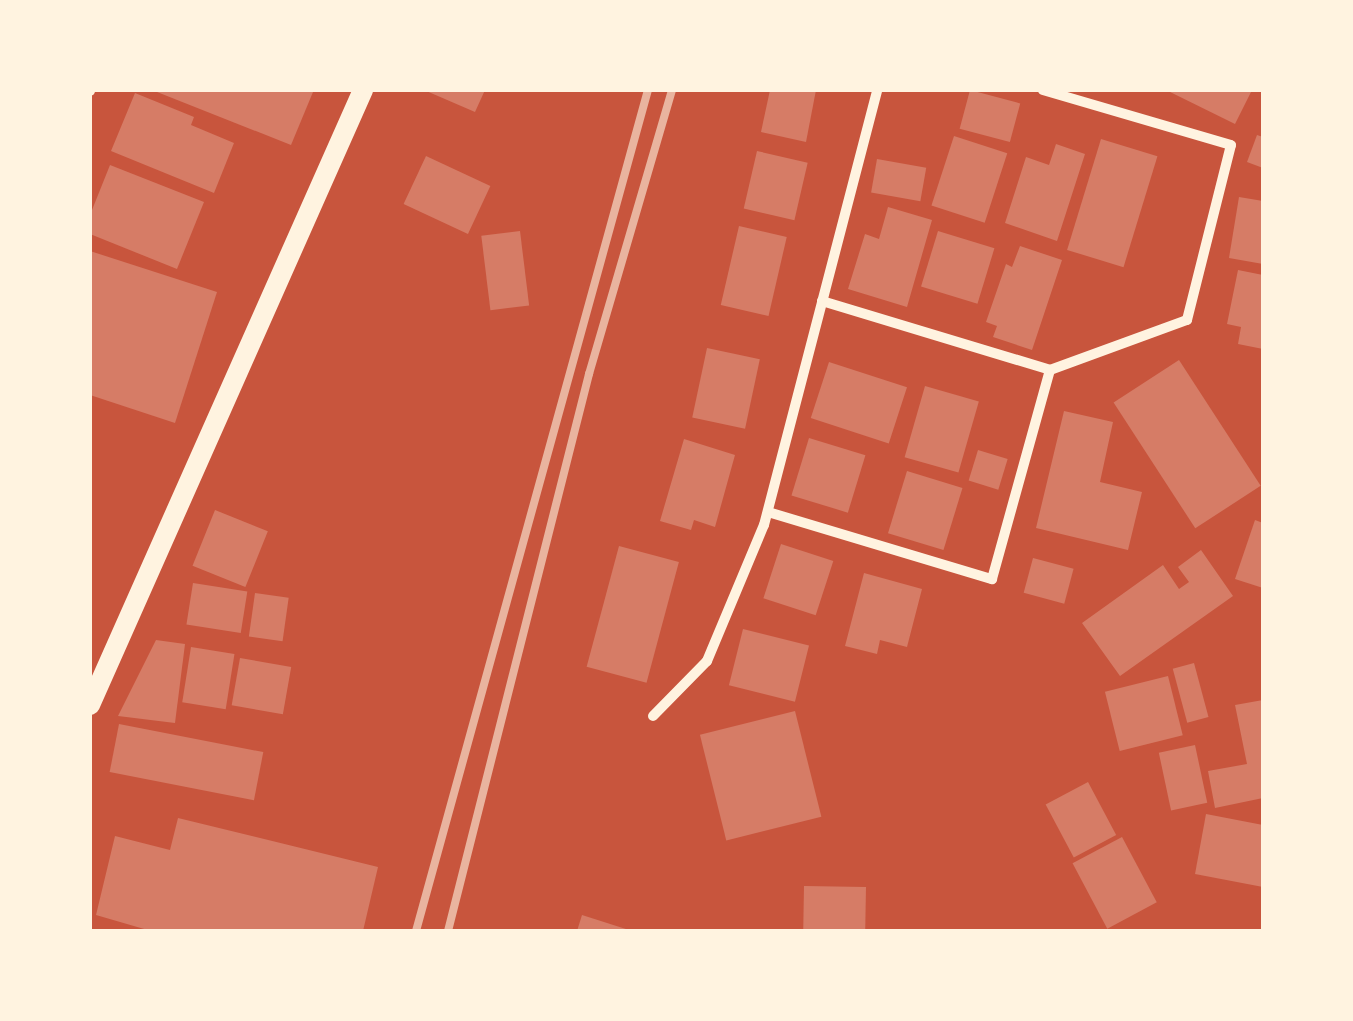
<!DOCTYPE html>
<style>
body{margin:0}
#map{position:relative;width:1353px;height:1021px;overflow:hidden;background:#c8553d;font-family:"Public Sans",sans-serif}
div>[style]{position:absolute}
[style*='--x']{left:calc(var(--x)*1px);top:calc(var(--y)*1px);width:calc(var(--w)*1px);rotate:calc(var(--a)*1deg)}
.building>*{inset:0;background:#d67c66;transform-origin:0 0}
.minor>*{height:10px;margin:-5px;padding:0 5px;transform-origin:5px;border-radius:5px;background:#fff3e0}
.secondary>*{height:20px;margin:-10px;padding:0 10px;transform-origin:10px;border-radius:10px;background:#fff3e0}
.rail>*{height:8px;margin:-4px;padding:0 4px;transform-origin:4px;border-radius:4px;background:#e9b49f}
span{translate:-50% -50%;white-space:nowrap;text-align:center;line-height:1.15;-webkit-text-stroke:10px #fff3e0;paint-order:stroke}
.frame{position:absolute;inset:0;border:92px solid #fff3e0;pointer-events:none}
</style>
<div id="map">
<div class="building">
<i style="clip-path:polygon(152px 90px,308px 90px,313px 92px,291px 145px)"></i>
<i style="clip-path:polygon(424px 90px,485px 90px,475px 112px)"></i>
<i style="clip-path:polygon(770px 90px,816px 90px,806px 142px,761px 132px)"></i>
<i style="left:970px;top:90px;width:52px;height:40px;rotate:15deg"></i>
<i style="clip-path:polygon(1166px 90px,1252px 90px,1235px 124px)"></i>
<i style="clip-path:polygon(135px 93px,194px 117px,191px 125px,234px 143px,214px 193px,111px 151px)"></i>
<i style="clip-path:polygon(1257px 135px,1263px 137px,1263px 168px,1247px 162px)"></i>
<i style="left:954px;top:136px;width:56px;height:73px;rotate:18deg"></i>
<i style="left:1101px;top:139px;width:59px;height:116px;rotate:17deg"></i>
<i style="clip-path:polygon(1056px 144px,1085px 154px,1057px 241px,1005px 223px,1026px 157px,1049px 165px)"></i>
<i style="left:757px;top:151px;width:52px;height:59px;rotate:13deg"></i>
<i style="left:426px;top:156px;width:71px;height:53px;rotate:25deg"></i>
<i style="left:877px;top:159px;width:50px;height:34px;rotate:10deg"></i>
<i style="clip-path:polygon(110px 165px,204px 202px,177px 269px,90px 234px,90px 215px)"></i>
<i style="clip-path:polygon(1239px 197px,1263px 201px,1263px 264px,1229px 258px)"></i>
<i style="clip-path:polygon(888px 207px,932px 220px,907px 307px,848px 289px,865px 234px,879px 239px)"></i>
<i style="left:739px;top:226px;width:49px;height:81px;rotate:13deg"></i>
<i style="left:520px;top:231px;width:75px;height:39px;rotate:83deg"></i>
<i style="left:938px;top:231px;width:59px;height:58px;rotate:17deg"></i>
<i style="clip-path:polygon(1020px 246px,1062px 260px,1032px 350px,993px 337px,997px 326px,986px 322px,1006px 264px,1012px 267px)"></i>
<i style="clip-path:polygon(90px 251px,217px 292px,175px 423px,90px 395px)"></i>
<i style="clip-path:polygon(1238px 270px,1263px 275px,1263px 349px,1238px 344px,1241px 327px,1227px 324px)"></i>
<i style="left:707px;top:348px;width:54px;height:71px;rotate:12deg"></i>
<i style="left:1179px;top:360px;width:150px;height:78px;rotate:57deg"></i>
<i style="left:829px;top:362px;width:82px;height:59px;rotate:18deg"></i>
<i style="left:925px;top:386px;width:56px;height:74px;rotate:16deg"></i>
<i style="clip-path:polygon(1064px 411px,1113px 422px,1100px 482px,1142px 492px,1128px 550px,1036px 528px)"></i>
<i style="left:809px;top:438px;width:59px;height:60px;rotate:17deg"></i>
<i style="clip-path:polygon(684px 439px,735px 455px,715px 527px,694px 520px,691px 530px,660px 521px)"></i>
<i style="left:978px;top:450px;width:31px;height:32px;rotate:17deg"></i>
<i style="left:907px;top:471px;width:58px;height:65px;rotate:17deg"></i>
<i style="left:215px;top:510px;width:57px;height:60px;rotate:22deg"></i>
<i style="clip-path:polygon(1255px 520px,1263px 523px,1263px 588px,1235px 579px)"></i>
<i style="left:781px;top:544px;width:55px;height:57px;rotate:18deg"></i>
<i style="left:619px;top:546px;width:62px;height:125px;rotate:15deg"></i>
<i style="clip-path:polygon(1201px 550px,1233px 596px,1120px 676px,1082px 623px,1163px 565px,1179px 589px,1189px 582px,1178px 567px)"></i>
<i style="left:1033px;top:558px;width:42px;height:36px;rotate:15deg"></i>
<i style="clip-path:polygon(864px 573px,922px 589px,907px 647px,880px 640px,877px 654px,845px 646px)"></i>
<i style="left:193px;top:583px;width:55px;height:42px;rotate:9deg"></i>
<i style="left:255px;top:593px;width:34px;height:44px;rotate:8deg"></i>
<i style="left:743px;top:629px;width:68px;height:58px;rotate:14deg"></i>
<i style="clip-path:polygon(156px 640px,185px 644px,175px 723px,118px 716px)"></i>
<i style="left:191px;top:647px;width:44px;height:56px;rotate:9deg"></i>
<i style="left:240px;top:658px;width:52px;height:48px;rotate:10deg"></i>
<i style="left:1194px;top:663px;width:56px;height:22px;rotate:75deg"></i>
<i style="left:1168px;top:676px;width:61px;height:65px;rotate:76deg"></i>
<i style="clip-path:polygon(1263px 700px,1263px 798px,1215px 808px,1208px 771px,1247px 764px,1235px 705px)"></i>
<i style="left:795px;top:711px;width:109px;height:98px;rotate:76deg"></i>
<i style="left:119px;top:724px;width:147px;height:49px;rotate:11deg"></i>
<i style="left:1195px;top:745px;width:59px;height:37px;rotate:78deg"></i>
<i style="left:1088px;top:782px;width:60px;height:48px;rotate:62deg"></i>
<i style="clip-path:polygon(1206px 814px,1263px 825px,1263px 887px,1195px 874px)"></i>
<i style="clip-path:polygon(178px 818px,378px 867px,363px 931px,151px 931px,96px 915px,115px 836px,170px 850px)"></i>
<i style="left:1122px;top:837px;width:74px;height:56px;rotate:62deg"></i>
<i style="left:804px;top:886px;width:62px;height:45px;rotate:1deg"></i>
<i style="clip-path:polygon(582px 915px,629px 930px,629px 931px,577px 931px)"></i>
</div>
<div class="minor">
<i style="--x:90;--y:91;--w:1;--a:-90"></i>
<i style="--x:822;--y:301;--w:238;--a:16.8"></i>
<i style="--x:768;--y:512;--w:234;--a:16.7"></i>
<i style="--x:992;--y:579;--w:217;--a:-74.5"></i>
<i style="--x:1050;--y:370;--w:146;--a:-20.1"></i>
<i style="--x:1187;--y:320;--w:180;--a:-75.9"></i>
<i style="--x:1231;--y:145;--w:196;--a:-163.7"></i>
<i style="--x:653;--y:716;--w:77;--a:-45.5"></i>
<i style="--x:707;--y:661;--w:147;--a:-67.3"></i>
<i style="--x:764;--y:525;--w:449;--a:-75.4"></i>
</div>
<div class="secondary">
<i style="--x:90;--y:705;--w:673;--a:-66.06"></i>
</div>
<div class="rail">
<i style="--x:416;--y:931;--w:872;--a:-74.58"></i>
<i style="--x:448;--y:931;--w:575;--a:-75.79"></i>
<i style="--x:589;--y:374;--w:296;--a:-73.7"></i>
</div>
<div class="frame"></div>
</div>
